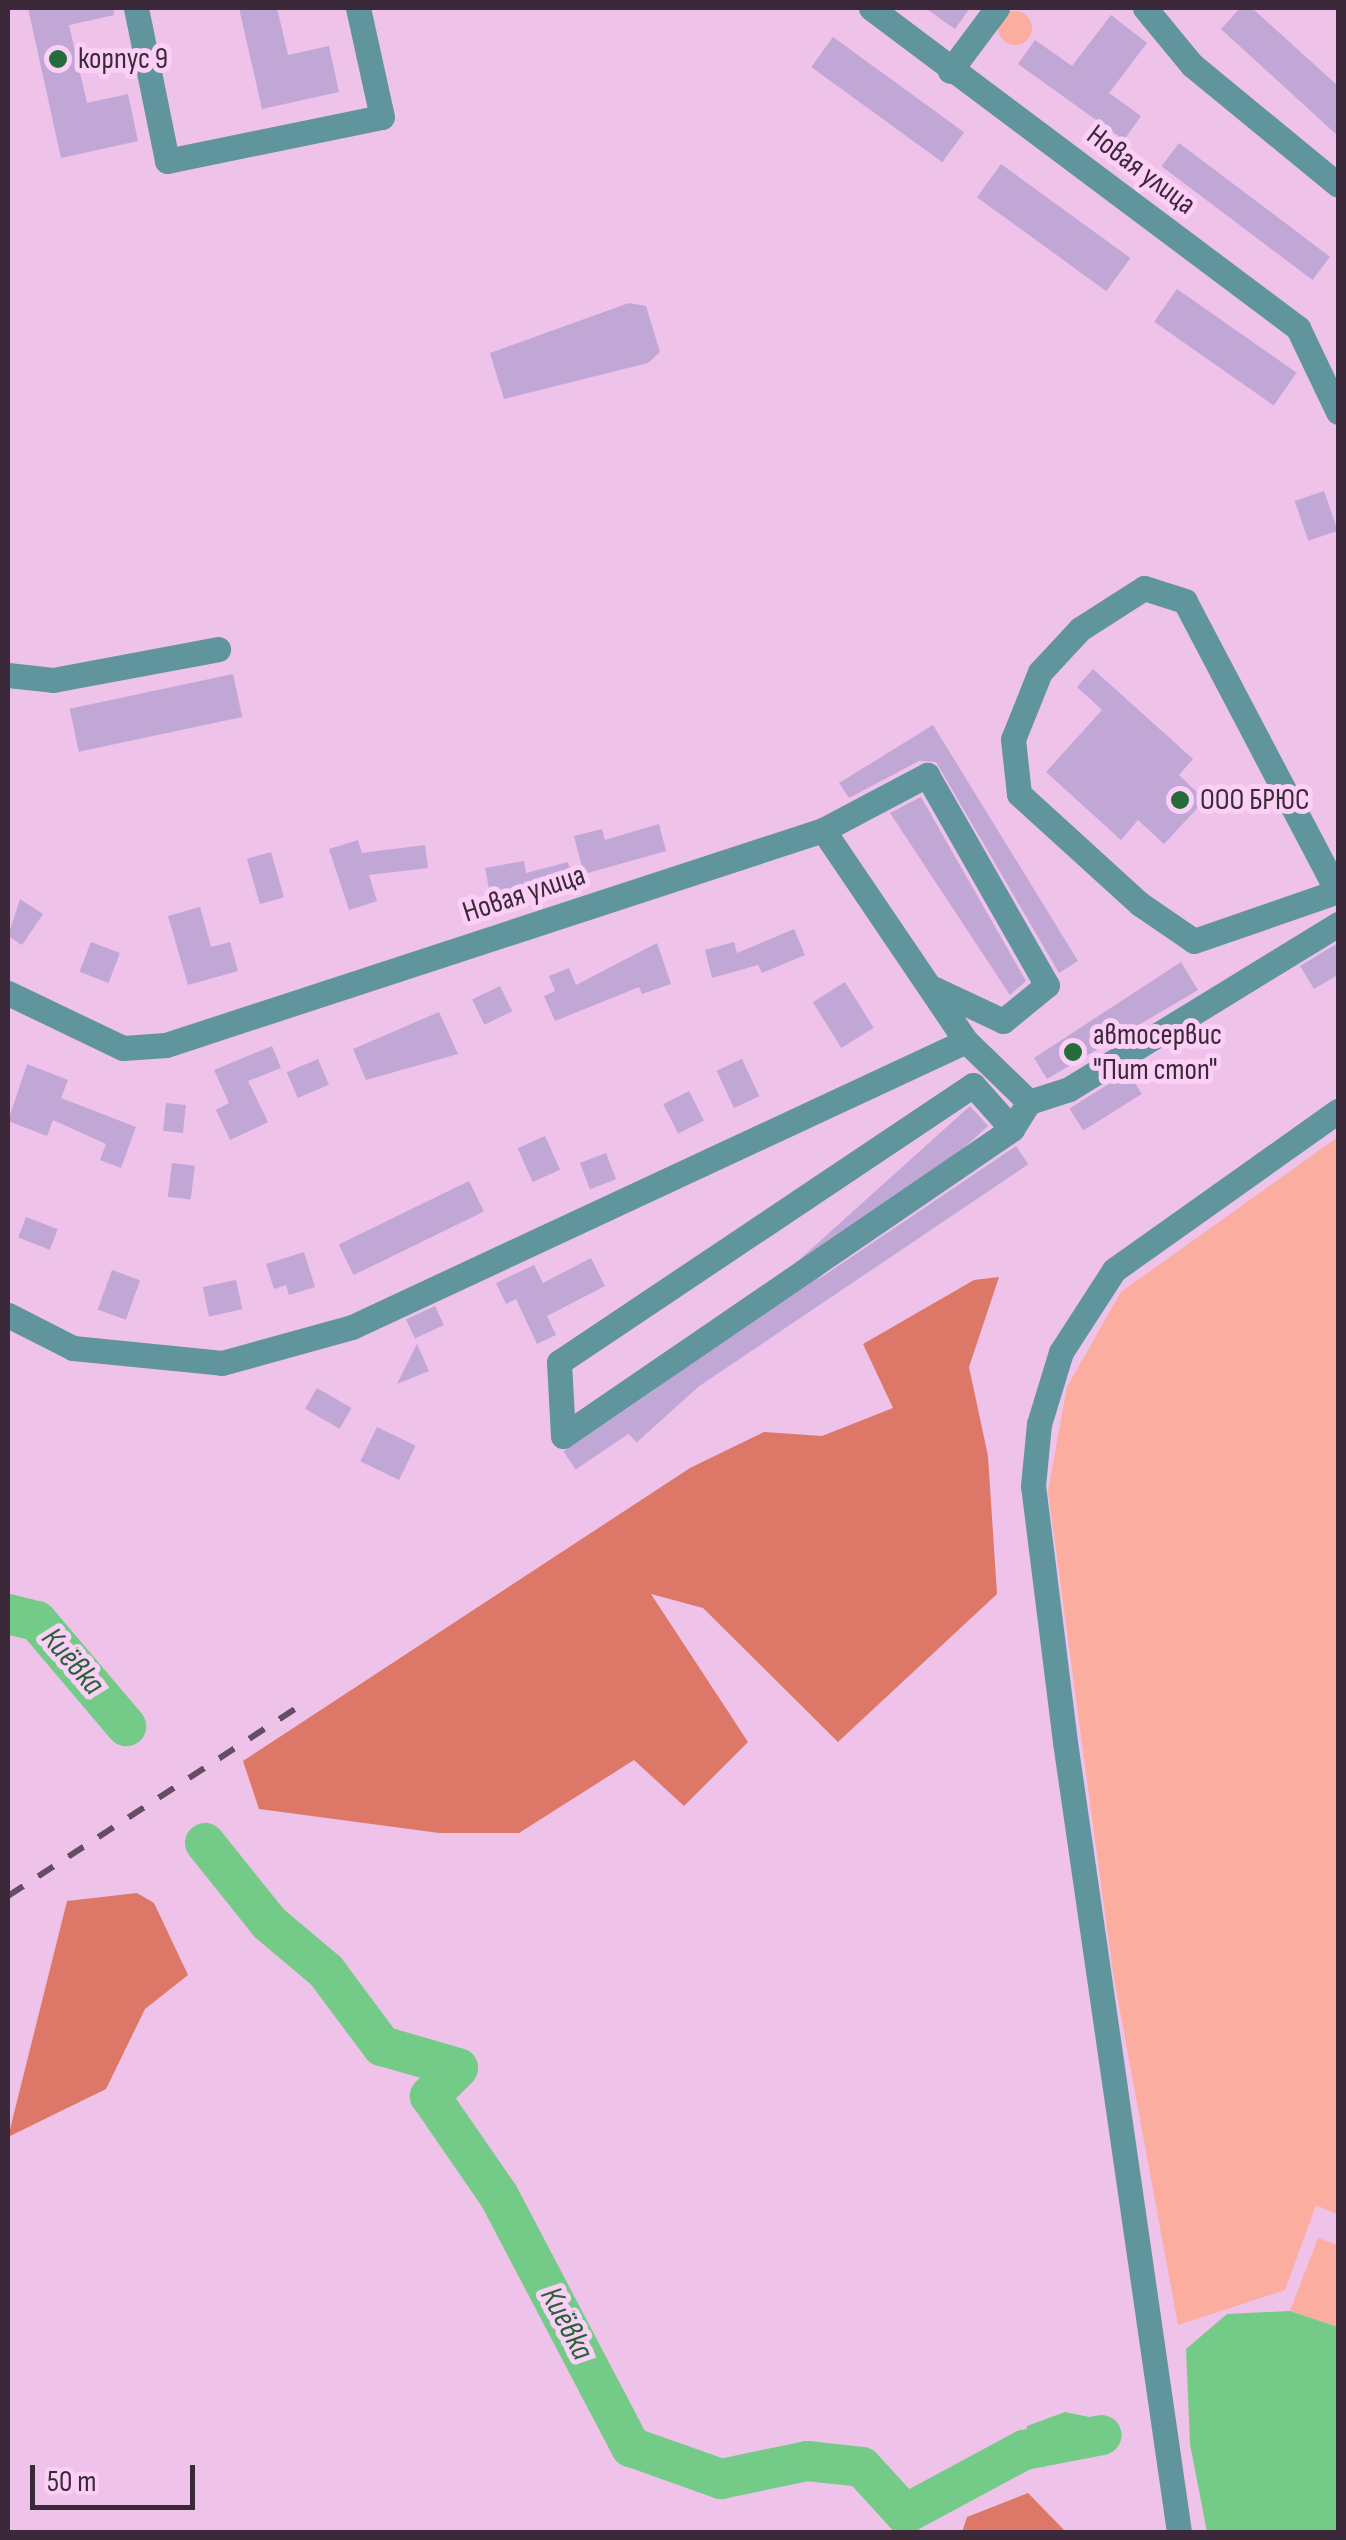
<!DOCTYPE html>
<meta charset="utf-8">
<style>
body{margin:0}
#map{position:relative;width:1346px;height:2540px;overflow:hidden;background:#eec2e9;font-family:"Sofia Sans Condensed",sans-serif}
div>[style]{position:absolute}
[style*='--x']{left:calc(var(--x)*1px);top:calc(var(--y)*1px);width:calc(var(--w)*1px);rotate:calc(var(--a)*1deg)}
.green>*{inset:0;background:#fbada0}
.round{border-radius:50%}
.forest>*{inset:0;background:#dd7869}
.water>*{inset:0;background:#74cb88}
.river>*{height:40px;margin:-20px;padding:0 20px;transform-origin:20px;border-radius:20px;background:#74cb88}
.building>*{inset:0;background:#c1a7d6;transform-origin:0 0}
.minor>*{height:25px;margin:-12.5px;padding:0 12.5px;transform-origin:12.5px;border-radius:12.5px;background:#60959e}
.rail>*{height:6px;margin-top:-3px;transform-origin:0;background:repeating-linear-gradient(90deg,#654d63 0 18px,transparent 0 36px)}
.dots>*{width:28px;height:28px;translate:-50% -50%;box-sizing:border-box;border:5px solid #fccff7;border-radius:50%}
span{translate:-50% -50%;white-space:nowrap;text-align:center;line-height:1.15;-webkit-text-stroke:10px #fccff7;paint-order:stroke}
.poi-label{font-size:30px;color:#3b2939}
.left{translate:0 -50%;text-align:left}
.street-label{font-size:30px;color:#3b2939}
.water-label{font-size:32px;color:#276337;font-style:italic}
.frame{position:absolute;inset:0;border:10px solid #3b2939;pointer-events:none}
.scale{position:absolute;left:30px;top:2465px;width:165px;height:45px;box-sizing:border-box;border:5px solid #3b2939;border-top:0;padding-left:12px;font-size:30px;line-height:35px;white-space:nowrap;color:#3b2939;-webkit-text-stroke:8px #fccff7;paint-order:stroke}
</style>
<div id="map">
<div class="green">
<i class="round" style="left:998px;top:11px;width:34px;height:34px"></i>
<i style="clip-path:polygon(1338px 1137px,1338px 2215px,1316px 2205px,1285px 2290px,1178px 2325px,1113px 1973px,1048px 1491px,1067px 1387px,1121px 1292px)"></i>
<i style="clip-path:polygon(1318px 2238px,1338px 2245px,1338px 2327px,1290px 2311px)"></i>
</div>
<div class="forest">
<i style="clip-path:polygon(999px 1277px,969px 1367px,988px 1456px,997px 1594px,838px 1742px,703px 1608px,651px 1594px,748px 1742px,684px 1806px,634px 1760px,519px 1833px,439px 1833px,259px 1809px,243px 1761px,690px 1468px,764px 1432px,822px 1436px,893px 1408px,863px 1344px,974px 1280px)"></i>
<i style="clip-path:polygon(137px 1893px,154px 1903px,188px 1975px,145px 2009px,106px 2089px,8px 2137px,67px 1901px)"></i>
<i style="clip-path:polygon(1028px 2493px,1066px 2532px,962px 2532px,967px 2517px)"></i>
</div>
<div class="water">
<i style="clip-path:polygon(1290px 2311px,1338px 2327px,1338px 2532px,1207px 2532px,1190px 2444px,1186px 2349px,1227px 2314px)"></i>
<i style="clip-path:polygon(1065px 2412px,1089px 2417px,1102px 2435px,1091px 2455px,1052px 2457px,1043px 2468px,1024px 2450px,1027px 2426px)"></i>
</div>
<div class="river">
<i style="--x:8;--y:1614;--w:30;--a:14"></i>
<i style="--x:37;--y:1621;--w:138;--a:49.7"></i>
<i style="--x:205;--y:1843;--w:102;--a:51.3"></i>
<i style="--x:269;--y:1923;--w:75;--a:40.1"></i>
<i style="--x:326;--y:1971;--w:94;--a:53.3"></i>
<i style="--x:382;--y:2046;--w:79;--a:16.1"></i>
<i style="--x:458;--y:2068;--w:40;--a:135"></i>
<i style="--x:430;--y:2096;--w:121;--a:55.4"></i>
<i style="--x:499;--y:2196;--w:284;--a:62.3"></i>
<i style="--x:631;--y:2447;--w:96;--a:19.6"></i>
<i style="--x:721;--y:2479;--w:88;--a:-11.8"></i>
<i style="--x:807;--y:2461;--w:55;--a:6.2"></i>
<i style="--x:862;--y:2467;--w:64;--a:47.5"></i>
<i style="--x:905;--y:2514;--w:135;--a:-28.3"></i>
<i style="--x:1024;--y:2450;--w:79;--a:-10.9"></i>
</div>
<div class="building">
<i style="clip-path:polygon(28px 8px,114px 8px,114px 15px,69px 25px,87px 103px,128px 94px,138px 141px,61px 158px)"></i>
<i style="clip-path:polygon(239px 8px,277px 8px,288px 55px,329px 46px,339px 92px,262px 109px)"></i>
<i style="clip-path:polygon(925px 8px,970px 8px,955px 29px)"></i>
<i style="clip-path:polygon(1240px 8px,1252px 8px,1338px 86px,1338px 136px,1221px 29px)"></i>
<i style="clip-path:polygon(1111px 15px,1147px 43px,1109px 93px,1141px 116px,1124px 140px,1018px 64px,1035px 40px,1072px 66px)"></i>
<i style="left:833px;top:37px;width:162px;height:37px;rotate:36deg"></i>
<i style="left:1179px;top:143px;width:189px;height:29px;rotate:37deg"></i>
<i style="left:1001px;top:164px;width:160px;height:41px;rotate:36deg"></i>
<i style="left:1177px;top:289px;width:146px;height:40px;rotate:35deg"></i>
<i style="clip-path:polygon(629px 303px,646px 306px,660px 352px,648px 363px,504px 399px,490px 353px)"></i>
<i style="left:1324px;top:491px;width:42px;height:31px;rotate:71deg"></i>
<i style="clip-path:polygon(1093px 669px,1193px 759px,1179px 775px,1205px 800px,1164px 844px,1138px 820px,1121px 840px,1046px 772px,1102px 710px,1077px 687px)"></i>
<i style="left:233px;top:674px;width:44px;height:167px;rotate:78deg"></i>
<i style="clip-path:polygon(933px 725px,1078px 961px,1059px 973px,936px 762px,919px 761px,849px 798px,839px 783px)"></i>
<i style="clip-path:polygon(921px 797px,1026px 981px,1010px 995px,890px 813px)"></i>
<i style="clip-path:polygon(659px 824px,666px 851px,584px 874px,574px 836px,602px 829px,605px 840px)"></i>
<i style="clip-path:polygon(358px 840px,362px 853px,425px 845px,428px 868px,369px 875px,377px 901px,349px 910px,329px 849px)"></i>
<i style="left:271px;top:852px;width:47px;height:25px;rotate:74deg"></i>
<i style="clip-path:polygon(524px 861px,526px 873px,568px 862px,576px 892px,491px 899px,485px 868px)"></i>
<i style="clip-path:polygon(20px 899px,43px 914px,22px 945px,8px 936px)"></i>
<i style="clip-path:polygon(200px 907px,211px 947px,230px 942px,238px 971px,188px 985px,168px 916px)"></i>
<i style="clip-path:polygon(794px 929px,805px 955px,762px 973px,758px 965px,712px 978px,705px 950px,734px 942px,737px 953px)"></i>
<i style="left:91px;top:942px;width:31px;height:32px;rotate:21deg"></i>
<i style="clip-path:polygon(657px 943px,671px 984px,642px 994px,639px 987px,555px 1021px,544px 996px,555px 991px,549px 976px,569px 968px,576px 985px)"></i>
<i style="clip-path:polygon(1338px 943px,1336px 976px,1314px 989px,1300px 966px)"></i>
<i style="clip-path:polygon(1181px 962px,1198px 990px,1047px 1079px,1034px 1058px)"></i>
<i style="left:845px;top:982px;width:54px;height:38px;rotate:58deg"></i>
<i style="left:500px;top:986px;width:28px;height:31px;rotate:64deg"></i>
<i style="clip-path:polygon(439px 1012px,458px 1054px,366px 1080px,353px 1049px)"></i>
<i style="clip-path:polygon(272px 1046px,281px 1068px,248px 1081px,268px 1122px,230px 1140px,216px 1110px,229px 1103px,214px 1070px)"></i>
<i style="left:318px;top:1059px;width:28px;height:34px;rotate:67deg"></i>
<i style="left:742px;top:1059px;width:41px;height:28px;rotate:65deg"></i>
<i style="clip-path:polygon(27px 1064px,68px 1080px,61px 1098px,136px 1127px,121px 1168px,100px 1160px,106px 1144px,53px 1120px,47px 1136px,8px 1121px)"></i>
<i style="left:1128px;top:1072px;width:26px;height:69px;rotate:58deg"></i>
<i style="left:689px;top:1091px;width:33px;height:29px;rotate:63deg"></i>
<i style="left:166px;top:1103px;width:20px;height:28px;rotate:6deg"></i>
<i style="left:970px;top:1106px;width:27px;height:473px;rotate:48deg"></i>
<i style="left:545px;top:1136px;width:37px;height:30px;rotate:66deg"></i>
<i style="left:1016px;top:1146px;width:22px;height:546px;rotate:56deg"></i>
<i style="left:606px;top:1153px;width:28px;height:28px;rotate:69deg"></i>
<i style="left:172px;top:1163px;width:23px;height:34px;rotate:7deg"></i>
<i style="left:469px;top:1181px;width:34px;height:145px;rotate:64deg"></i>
<i style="left:26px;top:1217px;width:34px;height:22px;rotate:21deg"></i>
<i style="clip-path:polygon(304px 1252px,315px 1287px,289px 1295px,286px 1285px,274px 1289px,266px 1264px)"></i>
<i style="clip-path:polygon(591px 1258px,605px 1286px,547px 1316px,556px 1335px,537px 1344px,516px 1299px,506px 1304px,496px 1283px,534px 1265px,543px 1283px)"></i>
<i style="left:112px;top:1270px;width:30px;height:42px;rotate:20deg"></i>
<i style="left:236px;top:1280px;width:30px;height:34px;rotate:78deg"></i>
<i style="left:435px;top:1306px;width:21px;height:32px;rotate:65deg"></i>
<i style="clip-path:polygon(417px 1344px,429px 1371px,397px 1384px)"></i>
<i style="left:317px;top:1388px;width:40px;height:24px;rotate:30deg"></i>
<i style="left:377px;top:1427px;width:43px;height:38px;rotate:26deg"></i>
</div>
<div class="minor">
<i style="--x:136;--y:8;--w:156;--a:78.5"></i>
<i style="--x:167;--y:161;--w:219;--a:-11.6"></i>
<i style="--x:382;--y:117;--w:112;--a:-102.4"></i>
<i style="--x:871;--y:8;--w:534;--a:36.85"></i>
<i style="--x:1298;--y:328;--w:93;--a:64.5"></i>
<i style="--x:1145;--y:8;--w:74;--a:50.5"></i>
<i style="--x:1192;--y:65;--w:189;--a:39.4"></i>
<i style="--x:950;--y:71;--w:79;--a:-53.3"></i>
<i style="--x:8;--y:675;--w:45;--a:6.3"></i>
<i style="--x:53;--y:680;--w:168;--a:-10.6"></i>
<i style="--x:823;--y:830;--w:118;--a:-27.9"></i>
<i style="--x:927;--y:775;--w:242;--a:60.3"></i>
<i style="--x:1047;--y:985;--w:57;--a:140.7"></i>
<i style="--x:1003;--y:1021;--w:77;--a:-154.8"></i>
<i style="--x:1337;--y:891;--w:327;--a:-117.7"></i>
<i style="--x:1185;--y:601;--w:43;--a:-162.4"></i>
<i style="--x:1144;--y:588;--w:76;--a:147.4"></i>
<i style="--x:1080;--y:629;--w:59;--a:132.9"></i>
<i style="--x:1040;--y:672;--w:72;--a:111.9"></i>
<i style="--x:1013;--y:739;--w:55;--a:83.8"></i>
<i style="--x:1019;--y:794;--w:164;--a:42.3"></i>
<i style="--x:1140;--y:904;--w:65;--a:34.4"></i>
<i style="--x:1194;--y:941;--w:152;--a:-19.1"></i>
<i style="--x:8;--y:993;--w:127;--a:25.6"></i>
<i style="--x:123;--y:1048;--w:43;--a:-4"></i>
<i style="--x:166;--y:1045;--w:691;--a:-18.12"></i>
<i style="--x:823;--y:830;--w:255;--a:55.9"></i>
<i style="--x:966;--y:1041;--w:88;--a:44.1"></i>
<i style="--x:1029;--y:1102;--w:42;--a:-18"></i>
<i style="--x:1069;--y:1089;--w:316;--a:-31.5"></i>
<i style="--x:1012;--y:1129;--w:59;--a:-131.6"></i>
<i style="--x:973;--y:1085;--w:498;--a:146.2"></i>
<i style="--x:559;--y:1362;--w:74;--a:86.9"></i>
<i style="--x:563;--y:1436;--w:544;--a:-34.36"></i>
<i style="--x:1012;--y:1129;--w:32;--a:-58"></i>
<i style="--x:8;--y:1315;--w:73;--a:26.9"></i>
<i style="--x:73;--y:1348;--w:150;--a:5.7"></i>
<i style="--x:222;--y:1363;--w:135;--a:-15.5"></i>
<i style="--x:352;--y:1327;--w:677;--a:-24.98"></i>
<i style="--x:1179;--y:2532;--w:798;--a:-98.21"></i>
<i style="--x:1065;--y:1742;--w:258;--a:-97.1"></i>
<i style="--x:1033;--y:1486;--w:62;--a:-84.5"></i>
<i style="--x:1039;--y:1424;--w:75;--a:-73"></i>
<i style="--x:1061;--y:1352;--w:98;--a:-57.1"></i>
<i style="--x:1114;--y:1270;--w:275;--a:-35.4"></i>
</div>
<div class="rail">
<i style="--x:8;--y:1896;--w:343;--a:-33.1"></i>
</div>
<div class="dots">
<i style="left:58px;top:59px;background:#246c39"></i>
<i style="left:1180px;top:800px;background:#246c39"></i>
<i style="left:1073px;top:1052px;background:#246c39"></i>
</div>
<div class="poi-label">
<span class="left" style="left:78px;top:59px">корпус 9</span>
<span class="left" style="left:1200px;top:800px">ООО БРЮС</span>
<span class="left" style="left:1093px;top:1052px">автосервис<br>"Пит стоп"</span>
</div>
<div class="street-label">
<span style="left:1141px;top:170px;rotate:37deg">Новая улица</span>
<span style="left:524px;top:894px;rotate:-18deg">Новая улица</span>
</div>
<div class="water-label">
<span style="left:72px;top:1662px;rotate:49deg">Киёвка</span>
<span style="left:566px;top:2324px;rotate:62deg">Киёвка</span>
</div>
<div class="frame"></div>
<div class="scale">50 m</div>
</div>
